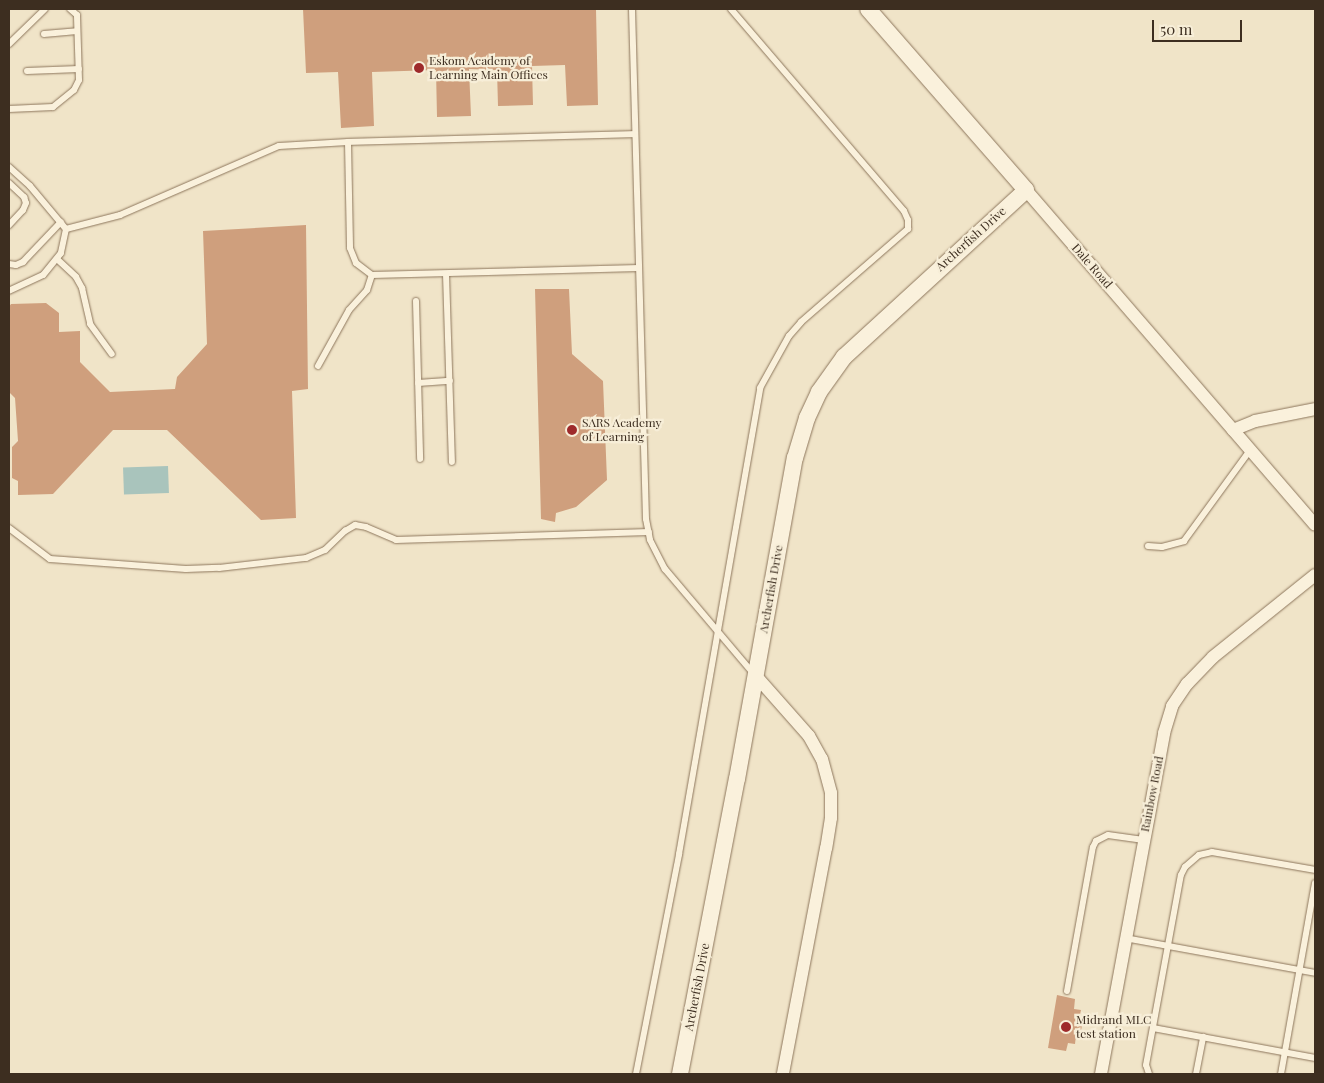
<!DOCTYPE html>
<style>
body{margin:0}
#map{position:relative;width:1324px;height:1083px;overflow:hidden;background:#f0e4c8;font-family:"Playfair Display",serif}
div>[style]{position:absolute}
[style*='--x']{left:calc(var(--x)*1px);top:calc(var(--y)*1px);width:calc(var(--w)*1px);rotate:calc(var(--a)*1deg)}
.water>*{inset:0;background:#a9c4bc;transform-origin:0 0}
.building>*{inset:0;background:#cf9f7d}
.roads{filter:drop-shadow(0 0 1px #8d765c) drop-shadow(0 0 1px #8d765c)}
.service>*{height:6px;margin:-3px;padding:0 3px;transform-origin:3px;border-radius:3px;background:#faf1dc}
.minor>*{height:12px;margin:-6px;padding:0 6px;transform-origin:6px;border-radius:6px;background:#faf1dc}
.tertiary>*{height:16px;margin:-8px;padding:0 8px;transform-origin:8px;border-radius:8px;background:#faf1dc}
.dots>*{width:14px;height:14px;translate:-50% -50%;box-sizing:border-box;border:2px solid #f7eed8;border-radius:50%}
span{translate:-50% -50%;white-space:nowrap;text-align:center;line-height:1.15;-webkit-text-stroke:4.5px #f7eed8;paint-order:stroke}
.poi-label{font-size:12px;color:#3d2e20}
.left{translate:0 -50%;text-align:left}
.street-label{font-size:12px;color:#3d2e20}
.frame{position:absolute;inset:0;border:10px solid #3d2e20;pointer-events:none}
.scale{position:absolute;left:1152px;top:20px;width:90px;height:22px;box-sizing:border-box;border:2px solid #3d2e20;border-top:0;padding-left:6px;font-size:15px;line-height:18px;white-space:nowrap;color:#3d2e20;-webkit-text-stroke:4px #f7eed8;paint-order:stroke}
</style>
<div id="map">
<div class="water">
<i style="left:168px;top:466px;width:27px;height:45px;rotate:88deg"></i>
</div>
<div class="building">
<i style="clip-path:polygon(303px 9px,596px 9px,598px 105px,567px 106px,565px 65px,532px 66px,533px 105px,498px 106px,497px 70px,469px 69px,471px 116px,437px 117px,436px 70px,372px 72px,374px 126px,341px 128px,338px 72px,306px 73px)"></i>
<i style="clip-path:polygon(306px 225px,308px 389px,292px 391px,296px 518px,261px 520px,167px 430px,113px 430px,53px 494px,18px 495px,18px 481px,12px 478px,12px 447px,18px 441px,15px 398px,9px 392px,9px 307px,11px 304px,46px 303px,59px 313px,59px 332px,80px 331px,80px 362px,110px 392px,175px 389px,177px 377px,207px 344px,203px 231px)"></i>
<i style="clip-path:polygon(535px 289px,569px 289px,572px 354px,603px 381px,607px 480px,576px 507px,556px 513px,555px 522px,541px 519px)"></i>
<i style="clip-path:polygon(1057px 995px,1075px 999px,1074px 1009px,1081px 1010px,1079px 1019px,1083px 1020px,1080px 1036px,1076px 1035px,1075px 1044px,1068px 1043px,1066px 1051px,1048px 1048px)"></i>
</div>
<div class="roads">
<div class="service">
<i style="--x:632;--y:9;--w:510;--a:88.43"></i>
<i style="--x:646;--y:519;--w:21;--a:79"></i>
<i style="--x:650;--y:540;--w:33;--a:63"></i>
<i style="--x:665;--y:569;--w:136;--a:49.8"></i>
<i style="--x:44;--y:34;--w:33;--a:-5"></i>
<i style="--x:9;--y:44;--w:50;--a:-44.2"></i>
<i style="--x:27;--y:71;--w:52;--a:-2.2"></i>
<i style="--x:9;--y:109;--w:44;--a:-2.6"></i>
<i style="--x:53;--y:107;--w:27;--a:-39"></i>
<i style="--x:74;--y:90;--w:11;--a:-63"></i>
<i style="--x:79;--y:80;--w:65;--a:-91.8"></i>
<i style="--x:77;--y:15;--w:9;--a:-139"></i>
<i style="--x:348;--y:142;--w:106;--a:88.9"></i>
<i style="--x:350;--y:248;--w:16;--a:68"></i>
<i style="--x:356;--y:263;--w:20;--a:37"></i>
<i style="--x:372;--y:275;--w:267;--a:-1.5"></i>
<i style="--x:9;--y:167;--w:28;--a:42"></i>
<i style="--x:30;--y:186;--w:56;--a:50.1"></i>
<i style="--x:66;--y:229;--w:25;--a:102"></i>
<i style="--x:61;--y:253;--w:28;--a:129"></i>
<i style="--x:43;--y:275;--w:38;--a:155"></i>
<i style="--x:9;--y:183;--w:21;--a:43"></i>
<i style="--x:24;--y:197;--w:6;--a:72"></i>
<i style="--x:26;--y:203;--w:8;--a:113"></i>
<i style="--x:23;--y:210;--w:21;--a:133"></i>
<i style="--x:66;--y:229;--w:56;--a:-14.5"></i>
<i style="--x:120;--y:215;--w:173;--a:-23.5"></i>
<i style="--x:279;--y:146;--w:69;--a:-3.3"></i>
<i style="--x:348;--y:142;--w:287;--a:-1.6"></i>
<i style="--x:57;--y:259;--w:26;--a:43"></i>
<i style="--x:76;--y:277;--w:13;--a:61"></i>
<i style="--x:82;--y:288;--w:37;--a:77"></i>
<i style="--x:90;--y:324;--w:37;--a:54"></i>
<i style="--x:9;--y:264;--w:7;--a:8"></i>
<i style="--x:16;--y:265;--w:8;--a:-23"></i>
<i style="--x:23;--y:262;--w:55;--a:-46.5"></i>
<i style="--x:446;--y:274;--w:188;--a:88.2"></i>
<i style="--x:416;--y:301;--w:158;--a:88.5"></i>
<i style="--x:318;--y:366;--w:64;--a:-61"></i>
<i style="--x:349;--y:310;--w:27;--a:-48"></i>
<i style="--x:367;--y:290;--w:16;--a:-72"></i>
<i style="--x:418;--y:383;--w:32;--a:-4"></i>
<i style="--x:9;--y:528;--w:51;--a:37.1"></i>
<i style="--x:50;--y:559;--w:136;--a:4.2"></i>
<i style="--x:186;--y:569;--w:33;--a:-2"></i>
<i style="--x:219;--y:568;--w:88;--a:-6.6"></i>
<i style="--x:306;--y:558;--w:21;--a:-23"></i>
<i style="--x:325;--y:550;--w:28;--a:-44"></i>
<i style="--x:345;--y:531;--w:12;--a:-31"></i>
<i style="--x:355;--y:525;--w:11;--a:10"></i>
<i style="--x:366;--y:527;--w:33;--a:23"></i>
<i style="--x:396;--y:540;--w:253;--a:-1.8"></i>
<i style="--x:1148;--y:546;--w:14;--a:4"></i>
<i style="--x:1162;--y:547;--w:23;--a:-15"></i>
<i style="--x:1184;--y:541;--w:112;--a:-54"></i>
<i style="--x:1125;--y:938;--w:193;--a:10.4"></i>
<i style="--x:1067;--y:991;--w:146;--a:-79.8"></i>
<i style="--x:1093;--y:847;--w:7;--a:-63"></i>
<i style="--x:1096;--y:841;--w:13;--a:-27"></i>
<i style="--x:1108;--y:835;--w:36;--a:8"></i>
<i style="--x:1153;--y:1028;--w:165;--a:10.5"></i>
<i style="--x:636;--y:1074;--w:224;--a:-78.9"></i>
<i style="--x:679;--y:854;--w:473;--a:-80.1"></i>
<i style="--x:760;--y:388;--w:60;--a:-60.9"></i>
<i style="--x:789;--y:336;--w:18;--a:-49"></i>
<i style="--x:801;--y:322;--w:142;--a:-41"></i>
<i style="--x:908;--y:229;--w:9;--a:-90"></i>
<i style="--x:908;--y:220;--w:10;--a:-114"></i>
<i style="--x:904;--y:211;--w:266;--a:-130.6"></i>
<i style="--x:1149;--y:1074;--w:9;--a:-108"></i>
<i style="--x:1146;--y:1065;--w:193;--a:-79.6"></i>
<i style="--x:1181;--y:875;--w:9;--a:-63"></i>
<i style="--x:1185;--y:867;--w:18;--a:-41"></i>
<i style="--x:1199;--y:855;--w:13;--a:-13"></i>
<i style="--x:1212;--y:852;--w:105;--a:9.9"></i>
<i style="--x:1196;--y:1074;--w:38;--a:-79"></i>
<i style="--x:1281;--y:1074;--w:194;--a:-79.9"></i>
</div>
<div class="minor">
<i style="--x:1026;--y:190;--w:442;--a:49.2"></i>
<i style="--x:1233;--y:430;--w:24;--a:-22"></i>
<i style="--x:1255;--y:421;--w:61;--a:-11.3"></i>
<i style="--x:756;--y:676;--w:80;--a:48.5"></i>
<i style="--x:809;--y:736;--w:26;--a:61"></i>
<i style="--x:822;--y:759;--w:35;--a:75"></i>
<i style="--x:831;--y:793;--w:25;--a:90"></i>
<i style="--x:831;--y:818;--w:30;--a:99"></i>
<i style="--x:826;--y:848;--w:230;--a:100.8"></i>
<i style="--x:1101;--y:1074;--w:347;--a:-79.5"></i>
<i style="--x:1164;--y:733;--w:28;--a:-73"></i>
<i style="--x:1172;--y:706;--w:27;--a:-56"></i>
<i style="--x:1187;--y:684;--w:37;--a:-46"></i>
<i style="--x:1213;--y:657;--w:131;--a:-38.8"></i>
</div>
<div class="tertiary">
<i style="--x:680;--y:1074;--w:300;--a:-79.1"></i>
<i style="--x:737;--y:779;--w:326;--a:-79.8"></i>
<i style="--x:795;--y:458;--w:42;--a:-73.3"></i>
<i style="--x:807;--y:418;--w:29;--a:-65"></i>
<i style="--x:819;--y:392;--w:43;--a:-54.5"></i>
<i style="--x:844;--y:357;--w:247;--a:-42.5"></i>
<i style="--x:1026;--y:190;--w:240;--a:-131.1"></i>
</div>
</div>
<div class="dots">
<i style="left:419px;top:68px;background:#9e2a2b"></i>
<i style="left:572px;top:430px;background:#9e2a2b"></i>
<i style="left:1066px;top:1027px;background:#9e2a2b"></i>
</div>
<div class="poi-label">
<span class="left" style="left:429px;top:68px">Eskom Academy of<br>Learning Main Offices</span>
<span class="left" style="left:582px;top:430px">SARS Academy<br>of Learning</span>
<span class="left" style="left:1076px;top:1027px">Midrand MLC<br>test station</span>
</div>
<div class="street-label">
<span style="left:971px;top:239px;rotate:-42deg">Archerfish Drive</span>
<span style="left:1092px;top:266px;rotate:49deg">Dale Road</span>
<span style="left:771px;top:589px;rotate:-80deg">Archerfish Drive</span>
<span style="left:1152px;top:794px;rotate:-79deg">Rainbow Road</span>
<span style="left:697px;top:987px;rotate:-79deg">Archerfish Drive</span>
</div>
<div class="frame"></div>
<div class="scale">50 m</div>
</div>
